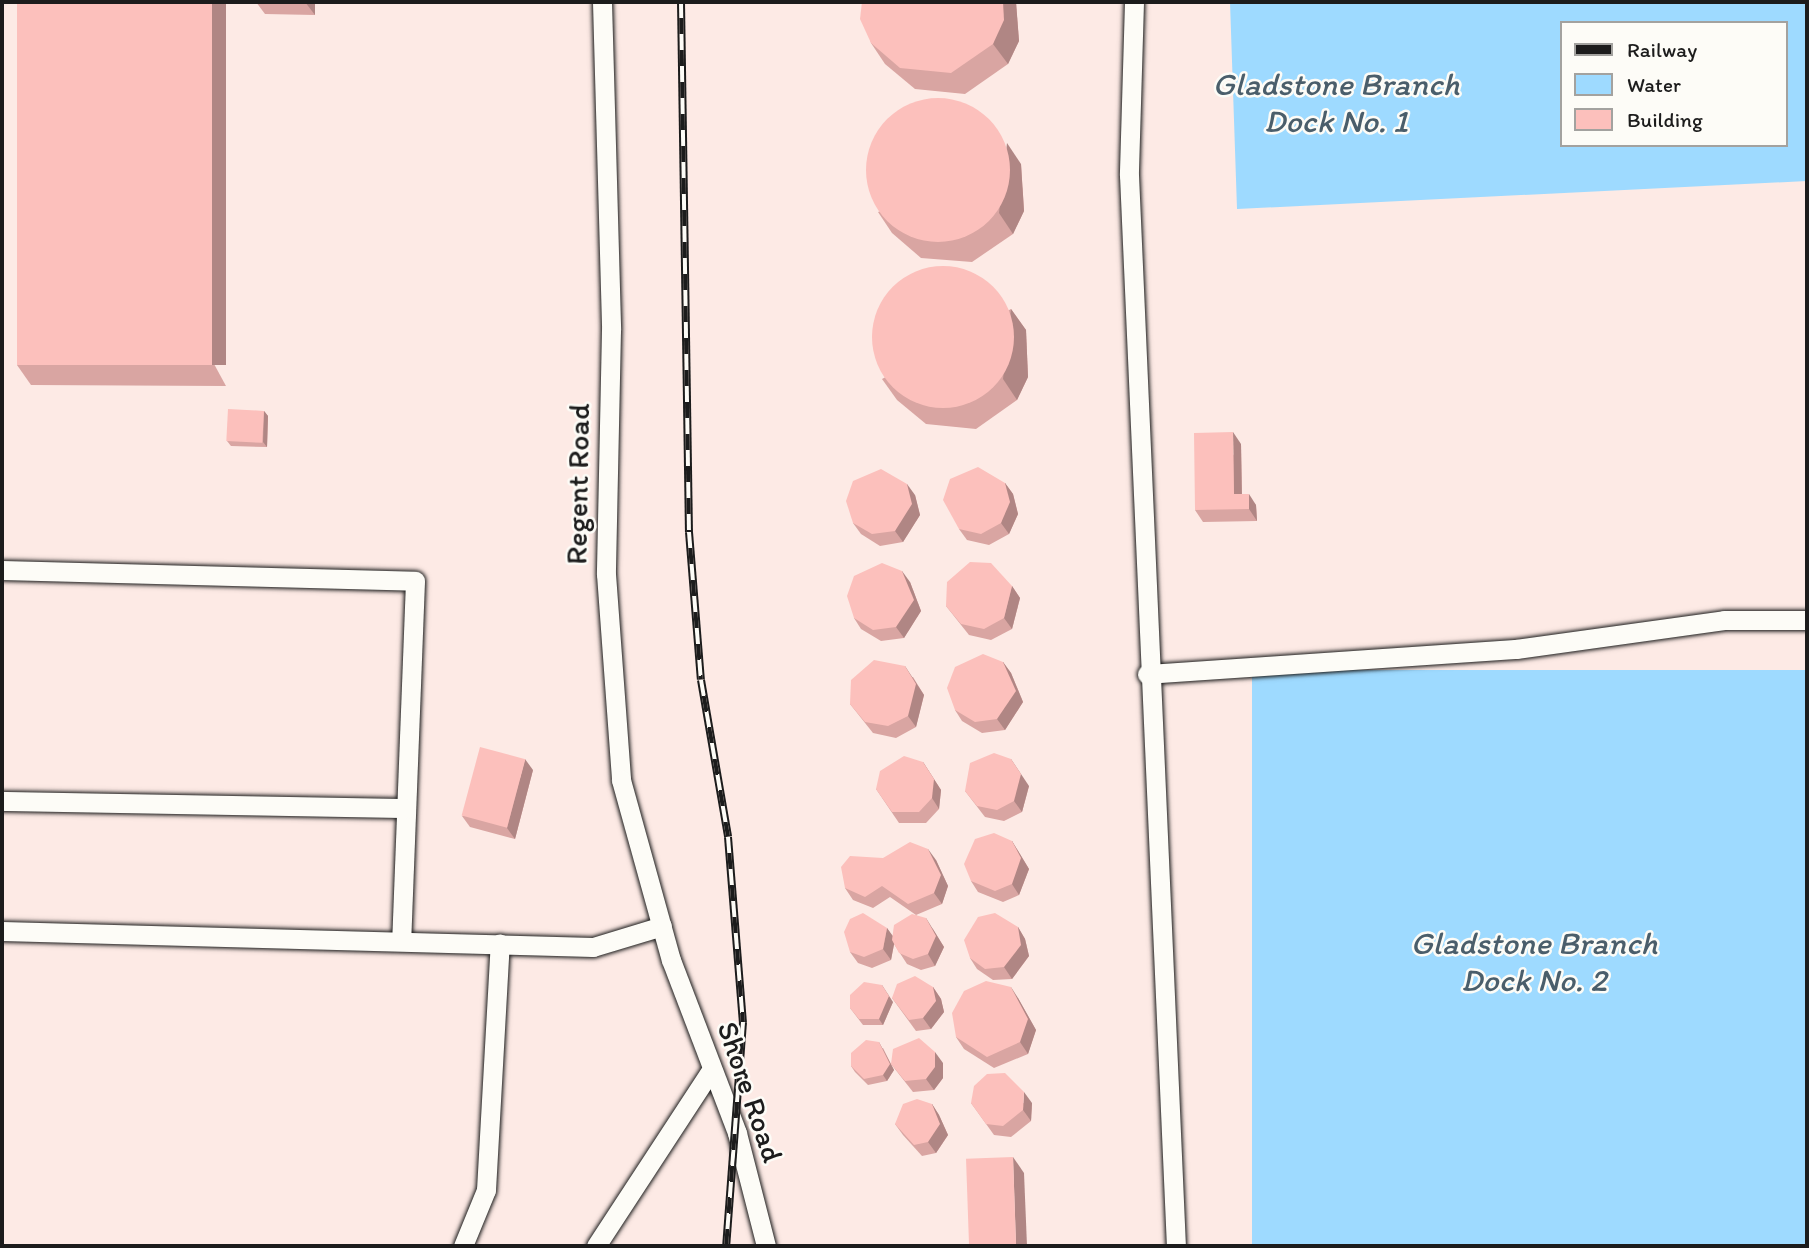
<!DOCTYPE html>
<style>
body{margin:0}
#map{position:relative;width:1809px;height:1248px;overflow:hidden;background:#fdfcf7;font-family:Itim,sans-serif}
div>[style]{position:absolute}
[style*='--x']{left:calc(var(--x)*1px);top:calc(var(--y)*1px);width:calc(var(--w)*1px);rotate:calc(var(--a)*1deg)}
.built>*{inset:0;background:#fdeae5}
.water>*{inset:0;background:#9edaff;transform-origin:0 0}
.roads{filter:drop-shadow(0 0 2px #1c1c1c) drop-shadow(0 0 2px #1c1c1c)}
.lane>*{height:19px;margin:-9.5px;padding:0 9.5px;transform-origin:9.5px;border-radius:9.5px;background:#fdfcf7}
.rail>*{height:8px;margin-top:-4px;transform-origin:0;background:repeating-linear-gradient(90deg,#fdfcf7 0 16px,#1c1c1c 0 32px);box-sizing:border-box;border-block:2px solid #1c1c1c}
.wall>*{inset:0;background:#d9a5a2}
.shaded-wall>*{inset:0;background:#b08684;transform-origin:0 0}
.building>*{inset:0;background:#fcc0bc;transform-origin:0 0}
.round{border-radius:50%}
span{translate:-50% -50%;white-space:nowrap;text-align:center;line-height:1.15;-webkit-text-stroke:5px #fdfcf7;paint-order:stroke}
.street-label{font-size:30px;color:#1c1c1c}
.water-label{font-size:32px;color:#4a5e6b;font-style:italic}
.frame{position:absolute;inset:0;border:4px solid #1c1c1c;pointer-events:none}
.legend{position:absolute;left:1560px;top:21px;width:228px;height:126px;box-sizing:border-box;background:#fdfcf7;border:2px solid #a3a29f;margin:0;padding:9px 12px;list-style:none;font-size:21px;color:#1c1c1c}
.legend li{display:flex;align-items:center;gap:14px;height:35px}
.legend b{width:35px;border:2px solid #a3a29f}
</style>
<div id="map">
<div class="built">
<i style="clip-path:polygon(evenodd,2px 2px,1807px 2px,1807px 1246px,2px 1246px,2px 2px,1562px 23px,1786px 23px,1786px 145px,1562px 145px,1562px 23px)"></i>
</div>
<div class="water">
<i style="clip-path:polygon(evenodd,1230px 2px,1807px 2px,1807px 181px,1237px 209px,1230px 2px,1562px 23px,1786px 23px,1786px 145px,1562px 145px,1562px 23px)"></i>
<i style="left:1807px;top:670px;width:576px;height:555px;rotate:90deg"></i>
</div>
<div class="roads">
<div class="lane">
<i style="--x:602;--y:2;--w:328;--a:88.4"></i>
<i style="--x:611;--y:330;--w:244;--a:91.2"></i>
<i style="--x:606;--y:574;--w:207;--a:85.8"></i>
<i style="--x:621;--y:780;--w:187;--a:74.5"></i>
<i style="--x:671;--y:960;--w:185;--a:69.1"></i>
<i style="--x:737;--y:1133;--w:117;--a:75.6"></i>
<i style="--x:1134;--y:2;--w:173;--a:91.7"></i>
<i style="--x:1129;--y:175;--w:1072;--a:87.49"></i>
<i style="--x:2;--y:570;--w:413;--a:1.5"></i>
<i style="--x:415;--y:581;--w:358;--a:92.2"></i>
<i style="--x:1147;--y:674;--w:370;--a:-3.9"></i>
<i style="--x:1516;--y:649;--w:210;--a:-7.9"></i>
<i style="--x:1724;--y:620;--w:83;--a:0"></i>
<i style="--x:2;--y:801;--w:404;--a:1"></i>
<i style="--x:2;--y:931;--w:591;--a:1.55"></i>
<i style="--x:593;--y:947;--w:72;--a:-16.9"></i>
<i style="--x:463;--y:1246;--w:61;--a:-67.7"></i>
<i style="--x:486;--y:1190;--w:247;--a:-86.8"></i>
<i style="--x:596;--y:1246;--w:210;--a:-56.8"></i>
</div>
</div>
<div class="rail">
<i style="--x:681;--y:2;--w:530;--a:89.14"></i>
<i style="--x:689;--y:532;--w:148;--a:85.4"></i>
<i style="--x:701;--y:680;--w:159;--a:80.2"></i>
<i style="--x:728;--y:837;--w:186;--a:85.4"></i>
<i style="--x:743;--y:1022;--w:225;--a:94.3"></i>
</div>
<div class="wall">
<i style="clip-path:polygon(17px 2px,226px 386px,31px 385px,17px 365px)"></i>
<i style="clip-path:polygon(256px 2px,315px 2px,315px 15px,265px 14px)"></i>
<i style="clip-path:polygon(862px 2px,1016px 2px,1019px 41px,1008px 64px,965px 94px,915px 89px,885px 64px,871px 43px)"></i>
<i style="clip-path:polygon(1021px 164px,1024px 211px,1013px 234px,972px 262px,921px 258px,892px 233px,878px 212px)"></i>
<i style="clip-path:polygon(1011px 309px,1026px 330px,1028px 377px,1017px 400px,976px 429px,926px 424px,897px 400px,882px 379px)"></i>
<i style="clip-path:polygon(264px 411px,268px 416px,267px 447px,231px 446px,227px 441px)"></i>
<i style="clip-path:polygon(1241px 444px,1242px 494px,1256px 505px,1257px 521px,1203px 522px,1195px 510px)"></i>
<i style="clip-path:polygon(1005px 483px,1013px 494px,1018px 514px,1009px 534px,989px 545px,967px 540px,959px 529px)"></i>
<i style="clip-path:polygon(915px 495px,920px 515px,903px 542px,880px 546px,861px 534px,853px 523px)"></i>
<i style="clip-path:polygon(910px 582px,921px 611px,904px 638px,881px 641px,861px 629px,854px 618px)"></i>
<i style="clip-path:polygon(1012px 586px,1020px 598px,1012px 629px,991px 640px,969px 635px,946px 606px)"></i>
<i style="clip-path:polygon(1003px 662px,1011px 673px,1023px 702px,1005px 730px,982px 733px,962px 721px,955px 710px)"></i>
<i style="clip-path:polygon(913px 677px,924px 695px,916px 727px,896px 738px,873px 733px,850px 704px)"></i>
<i style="clip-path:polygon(923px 762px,941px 790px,939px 809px,926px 823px,899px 823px,876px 789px)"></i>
<i style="clip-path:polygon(533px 770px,515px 839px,470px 827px,462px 816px)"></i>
<i style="clip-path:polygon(1029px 786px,1022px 812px,1004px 821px,985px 817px,965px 791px)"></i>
<i style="clip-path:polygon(1012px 841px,1029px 869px,1019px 895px,1003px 902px,978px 892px,971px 881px)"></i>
<i style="clip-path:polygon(883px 858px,936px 860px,948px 886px,942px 904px,916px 915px,933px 929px,944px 947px,935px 966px,921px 970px,907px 964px,894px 944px,891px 960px,872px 968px,858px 963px,850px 952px,887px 928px,892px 936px,916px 915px,890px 897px,873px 908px,853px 900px,845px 888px)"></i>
<i style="clip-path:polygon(1018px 927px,1025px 939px,1029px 956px,1012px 979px,993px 980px,977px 969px,970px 958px)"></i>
<i style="clip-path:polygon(933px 987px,941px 999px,944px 1012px,931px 1029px,916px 1031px,892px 998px)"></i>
<i style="clip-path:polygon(1018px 998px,1036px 1030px,1028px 1054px,994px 1068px,964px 1049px,956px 1037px)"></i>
<i style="clip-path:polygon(893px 1002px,883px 1025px,863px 1025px,850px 1008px)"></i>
<i style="clip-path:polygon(883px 1048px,894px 1070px,887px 1081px,868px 1085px,855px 1072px,851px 1066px)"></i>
<i style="clip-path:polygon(943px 1063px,943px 1078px,934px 1090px,913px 1092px,891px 1064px)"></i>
<i style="clip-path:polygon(971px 1103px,1032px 1103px,1031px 1121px,1011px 1137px,994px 1135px)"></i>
<i style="clip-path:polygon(932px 1104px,939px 1115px,948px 1135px,936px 1153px,922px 1156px,903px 1135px,895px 1124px)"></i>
</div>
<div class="shaded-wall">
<i style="left:212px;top:2px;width:14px;height:363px"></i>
<i style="clip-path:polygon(305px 2px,315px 2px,315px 15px)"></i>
<i style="clip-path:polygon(1003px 2px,1016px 2px,1019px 41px,1008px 64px,993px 44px)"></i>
<i style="clip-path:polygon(1007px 143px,1021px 164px,1024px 211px,1013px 234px,999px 213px)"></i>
<i style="clip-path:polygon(1011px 309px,1026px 330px,1028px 377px,1017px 400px,1003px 379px)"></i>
<i style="clip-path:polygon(264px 411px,268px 416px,267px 447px,263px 442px)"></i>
<i style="clip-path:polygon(1233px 432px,1241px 444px,1242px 505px,1234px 494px)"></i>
<i style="clip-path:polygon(1005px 483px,1013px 494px,1018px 514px,1009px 534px,1001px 523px)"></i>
<i style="clip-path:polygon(907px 484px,915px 495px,920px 515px,903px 542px,895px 531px)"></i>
<i style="clip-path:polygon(1249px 494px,1256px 505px,1257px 521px,1249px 509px)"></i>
<i style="clip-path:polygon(902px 571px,910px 582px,921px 611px,904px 638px,896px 627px)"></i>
<i style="clip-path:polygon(1012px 586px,1020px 598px,1012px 629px,1004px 618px)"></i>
<i style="clip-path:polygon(1003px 662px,1011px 673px,1023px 702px,1005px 730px,997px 719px)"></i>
<i style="clip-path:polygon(905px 666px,924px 695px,916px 727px,908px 716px)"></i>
<i style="clip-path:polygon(525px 759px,533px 770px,515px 839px,507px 828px)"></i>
<i style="clip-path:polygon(1011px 759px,1029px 786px,1022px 812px,1014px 801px)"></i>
<i style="clip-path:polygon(923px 762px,941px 790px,939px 809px,932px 798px)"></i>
<i style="clip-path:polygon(1012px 841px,1029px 869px,1019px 895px,1012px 884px)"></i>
<i style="clip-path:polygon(928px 849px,936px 860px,948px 886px,942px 904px,934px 893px)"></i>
<i style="clip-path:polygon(926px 918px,944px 947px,935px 966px,928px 954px)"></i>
<i style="clip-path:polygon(1018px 927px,1025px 939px,1029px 956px,1012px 979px,1004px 967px)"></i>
<i style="clip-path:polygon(887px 928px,895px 939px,891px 960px,883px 949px)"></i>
<i style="clip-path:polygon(882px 985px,893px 1002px,883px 1025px,879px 1019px)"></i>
<i style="clip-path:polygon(933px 987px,941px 999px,944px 1012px,931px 1029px,923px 1018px)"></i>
<i style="clip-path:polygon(1011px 987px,1018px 998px,1036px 1030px,1028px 1054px,1020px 1042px)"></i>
<i style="clip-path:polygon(879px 1042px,894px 1070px,887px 1081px,883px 1075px)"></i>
<i style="clip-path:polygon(935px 1052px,943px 1063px,943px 1078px,934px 1090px,926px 1079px)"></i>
<i style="clip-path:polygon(1024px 1092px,1032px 1103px,1031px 1121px,1023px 1110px)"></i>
<i style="clip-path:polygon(932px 1104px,939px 1115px,948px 1135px,936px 1153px,928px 1142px)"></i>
<i style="clip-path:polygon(1013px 1157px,1024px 1173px,1027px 1246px,1016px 1246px)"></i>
</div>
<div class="building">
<i style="left:17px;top:2px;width:195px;height:363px"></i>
<i style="clip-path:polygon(862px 2px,1003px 2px,1004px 20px,993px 44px,951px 73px,900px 68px,871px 43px,860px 19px)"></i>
<i class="round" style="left:866px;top:98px;width:144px;height:144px"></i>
<i class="round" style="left:872px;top:266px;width:142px;height:142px"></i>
<i style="left:228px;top:409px;width:36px;height:32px;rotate:3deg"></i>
<i style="clip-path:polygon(1233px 432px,1234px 494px,1249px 494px,1249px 509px,1195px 510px,1194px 433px)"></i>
<i style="clip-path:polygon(978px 467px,1005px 483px,1010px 502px,1001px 523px,981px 534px,959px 529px,943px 500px,950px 479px)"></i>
<i style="clip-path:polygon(881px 469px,907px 484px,912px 504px,895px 531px,872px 534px,853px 523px,846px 501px,853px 481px)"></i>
<i style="clip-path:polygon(970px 562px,991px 563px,1012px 586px,1004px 618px,984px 629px,961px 624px,946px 606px,947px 582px)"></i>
<i style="clip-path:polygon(882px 563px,902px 571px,914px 600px,896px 627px,873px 630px,854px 618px,847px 596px,854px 576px)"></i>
<i style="clip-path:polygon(983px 654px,1003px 662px,1016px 691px,997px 719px,975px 722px,955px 710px,947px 688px,955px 667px)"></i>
<i style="clip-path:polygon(874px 660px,905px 666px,916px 684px,908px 716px,888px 726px,865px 722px,850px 704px,851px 680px)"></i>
<i style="left:480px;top:747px;width:47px;height:71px;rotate:15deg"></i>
<i style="clip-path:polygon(994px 753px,1011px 759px,1021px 774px,1014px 801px,997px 810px,977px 806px,965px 791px,970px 763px)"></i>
<i style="clip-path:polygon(904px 756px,923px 762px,934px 779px,932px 798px,919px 812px,892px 812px,876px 789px,880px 771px)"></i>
<i style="clip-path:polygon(994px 833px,1012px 841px,1021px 858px,1012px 884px,995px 891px,971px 881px,964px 864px,975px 839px)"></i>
<i style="clip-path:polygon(910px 842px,928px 849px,941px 875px,934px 893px,908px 904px,882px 886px,865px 897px,845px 888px,841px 867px,850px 856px,883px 858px)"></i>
<i style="clip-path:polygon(863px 913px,887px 928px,883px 949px,864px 957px,850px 952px,844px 932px,850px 919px)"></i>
<i style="clip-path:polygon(995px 913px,1018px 927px,1021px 945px,1004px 967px,985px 969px,970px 958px,964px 940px,978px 917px)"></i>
<i style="clip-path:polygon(912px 914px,926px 918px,936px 936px,928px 954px,913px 959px,899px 953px,892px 940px,894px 925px)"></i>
<i style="clip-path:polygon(915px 976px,933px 987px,936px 1001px,923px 1018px,909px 1020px,892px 998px,897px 984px)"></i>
<i style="clip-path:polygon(986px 981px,1011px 987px,1028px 1019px,1020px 1042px,987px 1057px,956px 1037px,952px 1013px,964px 991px)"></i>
<i style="clip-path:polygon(864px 982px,882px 985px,889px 996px,879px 1019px,859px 1019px,850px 1008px,850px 995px)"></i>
<i style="clip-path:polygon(919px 1038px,935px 1052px,935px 1067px,926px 1079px,905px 1081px,891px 1064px,893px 1049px)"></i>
<i style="clip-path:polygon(866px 1040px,879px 1042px,890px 1064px,883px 1075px,864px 1079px,851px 1066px,851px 1053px)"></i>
<i style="clip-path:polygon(1005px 1073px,1024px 1092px,1023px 1110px,1003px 1126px,986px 1124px,971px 1103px,974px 1086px,987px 1074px)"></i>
<i style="clip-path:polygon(917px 1099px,932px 1104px,940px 1124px,928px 1142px,914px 1145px,895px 1124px,903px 1104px)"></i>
<i style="left:1013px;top:1157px;width:89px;height:47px;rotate:88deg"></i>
</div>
<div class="street-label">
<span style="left:578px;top:484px;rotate:-89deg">Regent Road</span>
<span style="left:750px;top:1092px;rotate:71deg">Shore Road</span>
</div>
<div class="water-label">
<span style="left:1336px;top:103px">Gladstone Branch<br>Dock No. 1</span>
<span style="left:1534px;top:962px">Gladstone Branch<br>Dock No. 2</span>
</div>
<div class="frame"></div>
<ul class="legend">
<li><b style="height:9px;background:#1c1c1c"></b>Railway</li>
<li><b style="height:19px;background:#9edaff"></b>Water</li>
<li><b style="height:19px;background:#fcc0bc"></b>Building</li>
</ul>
</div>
